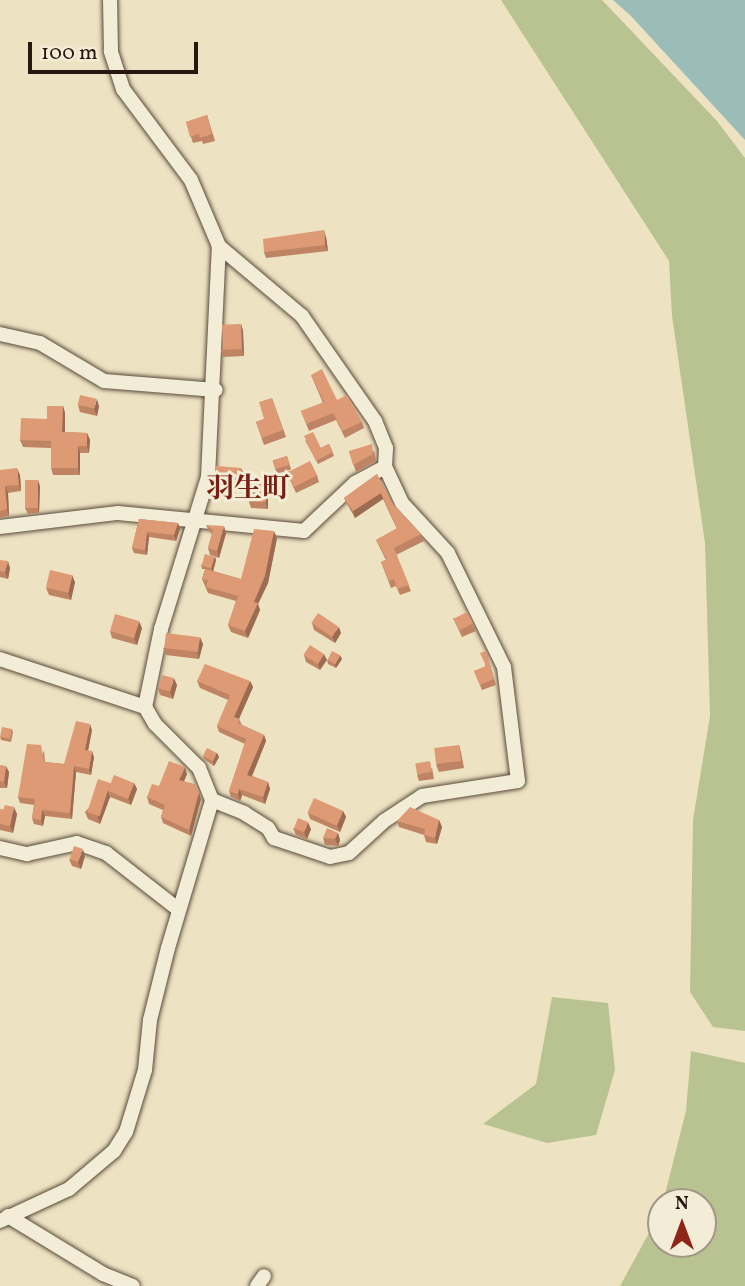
<!DOCTYPE html>
<meta charset="utf-8">
<style>
body{margin:0}
#map{position:relative;width:745px;height:1286px;overflow:hidden;background:#ede2c1;font-family:Vollkorn,"Noto Serif JP",serif}
div>[style]{position:absolute}
[style*='--x']{left:calc(var(--x)*1px);top:calc(var(--y)*1px);width:calc(var(--w)*1px);rotate:calc(var(--a)*1deg)}
.green>*{inset:0;background:#b9c392}
.water>*{inset:0;background:#9abdb7}
.roads{filter:drop-shadow(0 0 2px #594a3c) drop-shadow(0 0 2px #594a3c)}
.minor>*{height:14px;margin:-7px;padding:0 7px;transform-origin:7px;border-radius:7px;background:#f3ecd7}
.wall>*{inset:0;background:#be8464;transform-origin:0 0}
.shaded-wall>*{inset:0;background:#9b6c51}
.building>*{inset:0;background:#dd9a74;transform-origin:0 0}
span{translate:-50% -50%;white-space:nowrap;text-align:center;line-height:1.15;-webkit-text-stroke:6px #f3ecd7;paint-order:stroke}
.quarter-label{font-size:28px;color:#7a1f14;font-weight:700}
.north{position:absolute;left:647px;top:1188px;width:70px;height:70px;box-sizing:border-box;background:#f3ecd7;border:2px solid #a29787;border-radius:50%;rotate:0deg;font-size:19px;font-weight:700;line-height:28px;text-align:center;color:#28170f}
.north::after{content:'';display:block;margin:auto;width:24px;height:32px;background:#8f2418;clip-path:polygon(50% 0,100% 100%,50% 72%,0 100%)}
.scale{position:absolute;left:28px;top:42px;width:170px;height:32px;box-sizing:border-box;border:4px solid #28170f;border-top:0;padding-left:9px;font-size:21px;line-height:24px;white-space:nowrap;color:#28170f;-webkit-text-stroke:5px #f3ecd7;paint-order:stroke}
</style>
<div id="map">
<div class="green">
<i style="clip-path:polygon(501px 0,602px 0,717px 121px,745px 158px,745px 1031px,713px 1027px,690px 992px,693px 820px,710px 716px,705px 543px,672px 316px,669px 261px)"></i>
<i style="clip-path:polygon(552px 997px,608px 1003px,615px 1070px,596px 1135px,547px 1143px,483px 1124px,536px 1084px)"></i>
<i style="clip-path:polygon(691px 1051px,745px 1063px,745px 1286px,620px 1286px,661px 1211px,661px 1244px,703px 1244px,703px 1202px,663px 1202px,686px 1111px)"></i>
</div>
<div class="water">
<i style="clip-path:polygon(613px 0,745px 0,745px 140px,630px 15px)"></i>
</div>
<div class="roads">
<div class="minor">
<i style="--x:0;--y:334;--w:41;--a:12.7"></i>
<i style="--x:40;--y:343;--w:74;--a:30.7"></i>
<i style="--x:104;--y:381;--w:112;--a:4.6"></i>
<i style="--x:0;--y:527;--w:119;--a:-6.8"></i>
<i style="--x:118;--y:513;--w:187;--a:5.5"></i>
<i style="--x:304;--y:531;--w:70;--a:-43.3"></i>
<i style="--x:355;--y:483;--w:34;--a:-28"></i>
<i style="--x:0;--y:659;--w:153;--a:18.3"></i>
<i style="--x:212;--y:800;--w:35;--a:22"></i>
<i style="--x:244;--y:813;--w:28;--a:32"></i>
<i style="--x:268;--y:828;--w:12;--a:59"></i>
<i style="--x:274;--y:838;--w:59;--a:18.7"></i>
<i style="--x:330;--y:857;--w:19;--a:-12"></i>
<i style="--x:349;--y:853;--w:47;--a:-42.4"></i>
<i style="--x:384;--y:821;--w:45;--a:-33.3"></i>
<i style="--x:422;--y:796;--w:97;--a:-8.9"></i>
<i style="--x:518;--y:781;--w:115;--a:-97"></i>
<i style="--x:504;--y:667;--w:127;--a:-116.2"></i>
<i style="--x:448;--y:553;--w:68;--a:-132.6"></i>
<i style="--x:402;--y:503;--w:40;--a:-115"></i>
<i style="--x:385;--y:467;--w:19;--a:-87"></i>
<i style="--x:386;--y:448;--w:29;--a:-112"></i>
<i style="--x:375;--y:421;--w:128;--a:-124.8"></i>
<i style="--x:302;--y:316;--w:109;--a:-139.9"></i>
<i style="--x:0;--y:848;--w:28;--a:13"></i>
<i style="--x:27;--y:854;--w:51;--a:-12.4"></i>
<i style="--x:77;--y:843;--w:31;--a:19"></i>
<i style="--x:106;--y:853;--w:91;--a:37.9"></i>
<i style="--x:8;--y:1216;--w:111;--a:31.4"></i>
<i style="--x:103;--y:1274;--w:32;--a:22"></i>
<i style="--x:0;--y:1221;--w:76;--a:-24.9"></i>
<i style="--x:69;--y:1189;--w:59;--a:-40.2"></i>
<i style="--x:114;--y:1151;--w:22;--a:-58"></i>
<i style="--x:126;--y:1132;--w:65;--a:-73"></i>
<i style="--x:145;--y:1070;--w:50;--a:-84.3"></i>
<i style="--x:150;--y:1020;--w:74;--a:-76"></i>
<i style="--x:168;--y:948;--w:154;--a:-73.4"></i>
<i style="--x:212;--y:800;--w:35;--a:-112"></i>
<i style="--x:199;--y:768;--w:62;--a:-135"></i>
<i style="--x:155;--y:724;--w:20;--a:-120"></i>
<i style="--x:145;--y:707;--w:80;--a:-78.4"></i>
<i style="--x:161;--y:629;--w:159;--a:-72.8"></i>
<i style="--x:208;--y:477;--w:231;--a:-87.3"></i>
<i style="--x:219;--y:246;--w:72;--a:-113"></i>
<i style="--x:191;--y:180;--w:114;--a:-126.8"></i>
<i style="--x:123;--y:89;--w:40;--a:-108"></i>
<i style="--x:111;--y:51;--w:51;--a:-91.1"></i>
<i style="--x:257;--y:1286;--w:12;--a:-55"></i>
</div>
</div>
<div class="wall">
<i style="clip-path:polygon(207px 115px,215px 141px,203px 144px,202px 141px,193px 143px,186px 122px)"></i>
<i style="clip-path:polygon(326px 237px,328px 251px,266px 258px,264px 252px)"></i>
<i style="clip-path:polygon(241px 324px,243px 331px,244px 356px,223px 357px,221px 350px)"></i>
<i style="clip-path:polygon(311px 375px,337px 400px,362px 422px,364px 428px,345px 438px,336px 420px,309px 431px,301px 411px,323px 403px)"></i>
<i style="clip-path:polygon(272px 398px,286px 437px,264px 445px,256px 422px,264px 419px)"></i>
<i style="clip-path:polygon(78px 405px,99px 406px,97px 416px,80px 412px)"></i>
<i style="clip-path:polygon(63px 406px,65px 413px,65px 432px,87px 433px,90px 440px,89px 453px,80px 453px,80px 475px,53px 475px,51px 468px,51px 448px,23px 447px,20px 440px)"></i>
<i style="clip-path:polygon(305px 440px,321px 448px,329px 444px,334px 456px,318px 464px)"></i>
<i style="clip-path:polygon(349px 451px,374px 451px,376px 461px,356px 472px)"></i>
<i style="left:287px;top:456px;width:14px;height:15px;rotate:73deg"></i>
<i style="clip-path:polygon(241px 468px,244px 473px,243px 482px,216px 484px,214px 478px)"></i>
<i style="clip-path:polygon(0 470px,20px 475px,21px 491px,8px 493px,9px 516px,0 518px)"></i>
<i style="clip-path:polygon(286px 471px,317px 475px,319px 482px,296px 493px)"></i>
<i style="clip-path:polygon(377px 474px,392px 503px,421px 534px,424px 541px,396px 555px,411px 591px,400px 595px,396px 586px,391px 588px,381px 562px,386px 560px,376px 540px,397px 529px,383px 499px,355px 518px,347px 504px,344px 498px)"></i>
<i style="clip-path:polygon(40px 486px,39px 513px,28px 514px,25px 508px)"></i>
<i style="clip-path:polygon(268px 491px,268px 509px,251px 508px,249px 502px)"></i>
<i style="clip-path:polygon(139px 519px,178px 523px,180px 529px,176px 541px,149px 537px,147px 555px,134px 553px,132px 548px)"></i>
<i style="clip-path:polygon(206px 525px,226px 533px,219px 558px,210px 555px,208px 548px,212px 534px,209px 531px)"></i>
<i style="clip-path:polygon(277px 538px,268px 583px,258px 604px,260px 610px,248px 638px,231px 632px,228px 625px,236px 601px,208px 593px,202px 579px,205px 569px,202px 569px,201px 565px,215px 557px,216px 560px,213px 571px,241px 579px)"></i>
<i style="clip-path:polygon(0 560px,10px 568px,8px 579px,0 577px)"></i>
<i style="clip-path:polygon(75px 582px,71px 600px,49px 595px,46px 588px)"></i>
<i style="clip-path:polygon(453px 618px,473px 624px,476px 631px,462px 637px)"></i>
<i style="clip-path:polygon(312px 623px,341px 633px,335px 643px,314px 630px)"></i>
<i style="clip-path:polygon(142px 628px,137px 645px,112px 638px,110px 631px)"></i>
<i style="clip-path:polygon(203px 644px,199px 659px,166px 655px,163px 648px)"></i>
<i style="clip-path:polygon(486px 651px,496px 685px,482px 690px,474px 671px,485px 667px)"></i>
<i style="clip-path:polygon(324px 654px,320px 670px,306px 662px,304px 655px)"></i>
<i style="clip-path:polygon(342px 659px,336px 668px,328px 664px,327px 660px)"></i>
<i style="clip-path:polygon(197px 681px,250px 681px,253px 687px,239px 719px,242px 725px,264px 735px,266px 741px,252px 776px,268px 782px,270px 789px,265px 804px,242px 795px,240px 801px,231px 797px,229px 791px,245px 744px,219px 732px,217px 726px,228px 700px,200px 688px)"></i>
<i style="clip-path:polygon(177px 685px,173px 699px,160px 695px,158px 688px)"></i>
<i style="clip-path:polygon(12px 729px,13px 732px,11px 742px,1px 740px,0 736px)"></i>
<i style="clip-path:polygon(92px 730px,88px 750px,94px 757px,91px 775px,76px 772px,72px 819px,45px 816px,43px 826px,34px 824px,32px 818px,34px 805px,20px 803px,18px 797px,44px 751px,45px 762px,64px 764px)"></i>
<i style="clip-path:polygon(459px 745px,461px 752px,464px 768px,439px 772px,436px 765px)"></i>
<i style="clip-path:polygon(217px 753px,219px 757px,214px 766px,204px 759px,203px 756px)"></i>
<i style="clip-path:polygon(0 765px,9px 772px,7px 788px,0 788px)"></i>
<i style="clip-path:polygon(432px 768px,434px 779px,419px 781px,417px 775px)"></i>
<i style="clip-path:polygon(187px 774px,184px 781px,201px 799px,191px 836px,163px 823px,161px 817px,163px 810px,149px 804px,147px 797px,159px 786px)"></i>
<i style="clip-path:polygon(111px 783px,134px 783px,137px 789px,131px 805px,110px 797px,100px 824px,88px 819px,85px 812px)"></i>
<i style="clip-path:polygon(0 809px,17px 814px,13px 833px,0 830px)"></i>
<i style="clip-path:polygon(343px 811px,346px 817px,340px 832px,310px 819px,308px 813px)"></i>
<i style="clip-path:polygon(439px 820px,442px 827px,437px 844px,426px 842px,424px 835px,399px 827px,397px 821px)"></i>
<i style="clip-path:polygon(293px 828px,311px 829px,307px 839px,296px 835px)"></i>
<i style="clip-path:polygon(338px 833px,340px 840px,338px 846px,325px 845px,323px 838px)"></i>
<i style="clip-path:polygon(85px 856px,81px 869px,72px 866px,69px 859px)"></i>
</div>
<div class="shaded-wall">
<i style="clip-path:polygon(324px 230px,326px 237px,328px 251px,325px 245px)"></i>
<i style="clip-path:polygon(241px 324px,243px 331px,244px 356px,242px 349px)"></i>
<i style="clip-path:polygon(97px 399px,99px 406px,97px 416px,94px 409px)"></i>
<i style="clip-path:polygon(63px 406px,65px 413px,65px 439px,62px 432px)"></i>
<i style="clip-path:polygon(87px 433px,90px 440px,89px 453px,87px 446px)"></i>
<i style="clip-path:polygon(78px 446px,80px 453px,80px 475px,78px 468px)"></i>
<i style="clip-path:polygon(17px 468px,20px 475px,21px 491px,19px 485px)"></i>
<i style="clip-path:polygon(38px 480px,40px 486px,39px 513px,37px 507px)"></i>
<i style="clip-path:polygon(266px 484px,268px 491px,268px 509px,265px 502px)"></i>
<i style="clip-path:polygon(5px 486px,8px 493px,9px 516px,7px 509px)"></i>
<i style="clip-path:polygon(381px 493px,383px 499px,355px 518px,353px 511px)"></i>
<i style="clip-path:polygon(178px 523px,180px 529px,176px 541px,174px 535px)"></i>
<i style="clip-path:polygon(224px 526px,226px 533px,219px 558px,217px 551px)"></i>
<i style="clip-path:polygon(274px 531px,277px 538px,268px 583px,258px 604px,260px 610px,248px 638px,245px 631px)"></i>
<i style="clip-path:polygon(147px 532px,149px 537px,147px 555px,145px 550px)"></i>
<i style="clip-path:polygon(215px 557px,216px 560px,213px 572px,211px 568px)"></i>
<i style="clip-path:polygon(8px 561px,10px 568px,8px 579px,5px 572px)"></i>
<i style="clip-path:polygon(72px 575px,75px 582px,71px 600px,68px 593px)"></i>
<i style="clip-path:polygon(139px 621px,142px 628px,137px 645px,134px 638px)"></i>
<i style="clip-path:polygon(339px 627px,341px 633px,335px 643px,332px 636px)"></i>
<i style="clip-path:polygon(200px 637px,203px 644px,199px 659px,197px 652px)"></i>
<i style="clip-path:polygon(324px 654px,327px 660px,320px 670px,318px 664px)"></i>
<i style="clip-path:polygon(340px 655px,342px 659px,336px 668px,335px 665px)"></i>
<i style="clip-path:polygon(174px 678px,177px 685px,173px 699px,170px 692px)"></i>
<i style="clip-path:polygon(250px 681px,253px 687px,237px 723px,234px 717px)"></i>
<i style="clip-path:polygon(90px 724px,92px 730px,87px 756px,85px 750px)"></i>
<i style="clip-path:polygon(264px 735px,266px 741px,250px 781px,247px 775px)"></i>
<i style="clip-path:polygon(92px 751px,94px 757px,91px 775px,89px 769px)"></i>
<i style="clip-path:polygon(217px 753px,219px 757px,214px 766px,213px 762px)"></i>
<i style="clip-path:polygon(6px 766px,9px 772px,7px 788px,4px 782px)"></i>
<i style="clip-path:polygon(74px 766px,76px 772px,72px 819px,70px 813px)"></i>
<i style="clip-path:polygon(185px 767px,187px 774px,182px 786px,179px 780px)"></i>
<i style="clip-path:polygon(268px 782px,270px 789px,265px 804px,263px 797px)"></i>
<i style="clip-path:polygon(110px 783px,108px 791px,110px 797px,100px 824px,98px 817px)"></i>
<i style="clip-path:polygon(134px 783px,137px 789px,131px 805px,128px 798px)"></i>
<i style="clip-path:polygon(239px 789px,242px 795px,240px 801px,238px 794px)"></i>
<i style="clip-path:polygon(199px 792px,201px 799px,191px 836px,189px 830px)"></i>
<i style="clip-path:polygon(14px 807px,17px 814px,13px 833px,10px 826px)"></i>
<i style="clip-path:polygon(42px 810px,45px 816px,43px 826px,41px 820px)"></i>
<i style="clip-path:polygon(343px 811px,346px 817px,340px 832px,337px 825px)"></i>
<i style="clip-path:polygon(439px 820px,442px 827px,437px 844px,435px 838px)"></i>
<i style="clip-path:polygon(308px 822px,311px 829px,307px 839px,304px 832px)"></i>
<i style="clip-path:polygon(338px 833px,340px 840px,338px 846px,335px 839px)"></i>
<i style="clip-path:polygon(83px 849px,85px 856px,81px 869px,78px 862px)"></i>
</div>
<div class="building">
<i style="clip-path:polygon(207px 115px,212px 134px,200px 138px,199px 134px,190px 137px,186px 122px)"></i>
<i style="clip-path:polygon(324px 230px,325px 245px,264px 252px,263px 239px)"></i>
<i style="left:241px;top:324px;width:25px;height:19px;rotate:88deg"></i>
<i style="clip-path:polygon(322px 369px,337px 400px,347px 395px,362px 422px,342px 431px,333px 413px,306px 424px,301px 411px,324px 402px,311px 375px)"></i>
<i style="left:80px;top:395px;width:17px;height:10px;rotate:13deg"></i>
<i style="clip-path:polygon(272px 398px,283px 430px,262px 438px,256px 422px,264px 419px,259px 402px)"></i>
<i style="clip-path:polygon(47px 406px,63px 406px,62px 432px,87px 433px,87px 446px,78px 446px,78px 468px,51px 468px,51px 441px,20px 440px,21px 418px,47px 419px)"></i>
<i style="clip-path:polygon(313px 432px,321px 448px,329px 444px,333px 452px,316px 461px,304px 436px)"></i>
<i style="clip-path:polygon(372px 444px,373px 454px,353px 465px,349px 451px)"></i>
<i style="left:287px;top:456px;width:9px;height:15px;rotate:72deg"></i>
<i style="left:310px;top:461px;width:16px;height:26px;rotate:63deg"></i>
<i style="clip-path:polygon(216px 466px,241px 468px,241px 476px,214px 478px)"></i>
<i style="clip-path:polygon(17px 468px,19px 485px,5px 486px,7px 509px,0 511px,0 470px)"></i>
<i style="clip-path:polygon(377px 474px,392px 503px,421px 534px,394px 548px,409px 585px,397px 589px,394px 579px,389px 581px,381px 562px,387px 559px,376px 540px,397px 528px,381px 493px,353px 511px,344px 498px)"></i>
<i style="left:25px;top:480px;width:13px;height:28px"></i>
<i style="left:249px;top:484px;width:17px;height:18px"></i>
<i style="clip-path:polygon(139px 519px,178px 523px,174px 535px,147px 532px,145px 550px,132px 548px)"></i>
<i style="clip-path:polygon(206px 525px,224px 526px,217px 551px,208px 548px,213px 530px)"></i>
<i style="clip-path:polygon(254px 529px,274px 531px,265px 576px,254px 602px,258px 603px,245px 631px,228px 625px,238px 596px,206px 587px,208px 580px,202px 579px,205px 569px,241px 579px)"></i>
<i style="left:205px;top:554px;width:10px;height:12px;rotate:17deg"></i>
<i style="clip-path:polygon(0 560px,8px 561px,5px 572px,0 571px)"></i>
<i style="left:50px;top:570px;width:23px;height:18px;rotate:13deg"></i>
<i style="left:467px;top:612px;width:13px;height:15px;rotate:63deg"></i>
<i style="left:318px;top:613px;width:25px;height:12px;rotate:34deg"></i>
<i style="left:115px;top:614px;width:25px;height:18px;rotate:16deg"></i>
<i style="left:166px;top:633px;width:34px;height:15px;rotate:7deg"></i>
<i style="left:310px;top:645px;width:17px;height:12px;rotate:33deg"></i>
<i style="left:332px;top:651px;width:9px;height:10px;rotate:27deg"></i>
<i style="clip-path:polygon(486px 651px,494px 679px,480px 685px,474px 671px,486px 666px,480px 653px)"></i>
<i style="clip-path:polygon(205px 664px,250px 681px,234px 717px,240px 719px,238px 723px,264px 735px,247px 775px,268px 782px,263px 797px,239px 789px,238px 794px,229px 791px,246px 739px,217px 726px,230px 695px,197px 681px)"></i>
<i style="left:162px;top:675px;width:12px;height:14px;rotate:14deg"></i>
<i style="clip-path:polygon(76px 721px,90px 724px,85px 750px,92px 751px,89px 769px,74px 766px,70px 813px,42px 810px,41px 820px,32px 818px,35px 799px,18px 797px,27px 744px,41px 745px,44px 762px,64px 764px)"></i>
<i style="left:2px;top:727px;width:10px;height:10px;rotate:11deg"></i>
<i style="left:459px;top:745px;width:16px;height:25px;rotate:83deg"></i>
<i style="left:207px;top:748px;width:11px;height:9px;rotate:27deg"></i>
<i style="clip-path:polygon(169px 761px,185px 767px,179px 780px,195px 784px,199px 792px,189px 830px,161px 817px,165px 805px,147px 797px,152px 784px,159px 786px)"></i>
<i style="left:430px;top:761px;width:11px;height:15px;rotate:80deg"></i>
<i style="clip-path:polygon(0 765px,6px 766px,4px 782px,0 781px)"></i>
<i style="left:114px;top:775px;width:22px;height:17px;rotate:22deg"></i>
<i style="left:98px;top:779px;width:13px;height:35px;rotate:18deg"></i>
<i style="left:314px;top:798px;width:32px;height:16px;rotate:24deg"></i>
<i style="clip-path:polygon(5px 805px,14px 807px,10px 826px,0 824px,0 809px,3px 810px)"></i>
<i style="clip-path:polygon(410px 807px,439px 820px,435px 838px,424px 835px,425px 829px,397px 821px)"></i>
<i style="left:298px;top:818px;width:11px;height:11px;rotate:22deg"></i>
<i style="clip-path:polygon(327px 828px,338px 833px,335px 839px,323px 838px)"></i>
<i style="left:74px;top:846px;width:9px;height:14px;rotate:18deg"></i>
</div>
<div class="quarter-label">
<span style="left:248px;top:490px">羽生町</span>
</div>
<div class="north">N</div>
<div class="scale">100 m</div>
</div>
